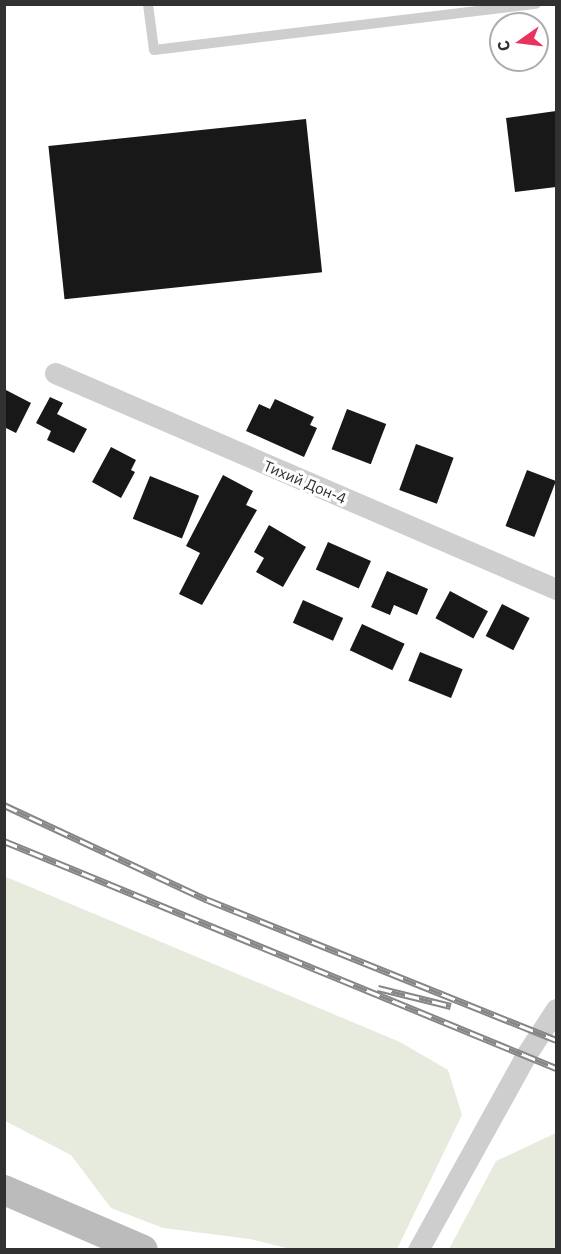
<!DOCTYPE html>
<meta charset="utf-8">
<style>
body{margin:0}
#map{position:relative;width:561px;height:1254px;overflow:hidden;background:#fff;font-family:"IBM Plex Sans",sans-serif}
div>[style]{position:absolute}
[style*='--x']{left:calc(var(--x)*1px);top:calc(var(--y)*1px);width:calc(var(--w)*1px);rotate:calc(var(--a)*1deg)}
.green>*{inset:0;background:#e7ebdd}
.building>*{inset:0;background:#181818;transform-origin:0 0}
.lane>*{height:10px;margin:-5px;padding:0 5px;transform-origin:5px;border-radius:5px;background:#cecece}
.street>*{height:21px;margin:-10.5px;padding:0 10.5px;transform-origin:10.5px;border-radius:10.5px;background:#cecece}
.secondary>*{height:30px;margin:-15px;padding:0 15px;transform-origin:15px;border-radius:15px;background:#bbb}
.rail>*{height:7px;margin-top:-3.5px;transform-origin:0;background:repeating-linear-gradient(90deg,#fff 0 14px,#868686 0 28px);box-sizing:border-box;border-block:2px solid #868686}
span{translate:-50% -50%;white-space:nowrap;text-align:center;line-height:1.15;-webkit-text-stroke:6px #fff;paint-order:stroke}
.street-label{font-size:15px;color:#313131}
.frame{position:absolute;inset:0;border:6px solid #313131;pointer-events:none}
.north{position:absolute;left:489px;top:12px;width:60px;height:60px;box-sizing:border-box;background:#fff;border:2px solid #adadad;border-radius:50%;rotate:256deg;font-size:16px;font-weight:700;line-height:24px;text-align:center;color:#313131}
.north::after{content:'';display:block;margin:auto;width:21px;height:27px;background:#e9335e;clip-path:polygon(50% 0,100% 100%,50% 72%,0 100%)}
</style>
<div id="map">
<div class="green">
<i style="clip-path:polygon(4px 876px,400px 1042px,448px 1070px,462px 1115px,397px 1249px,290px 1249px,250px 1239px,163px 1228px,111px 1208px,71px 1155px,5px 1121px)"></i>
<i style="clip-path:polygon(556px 1133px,556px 1249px,449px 1249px,496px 1161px)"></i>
</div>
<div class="building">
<i style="clip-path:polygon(556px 111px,556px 187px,515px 192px,506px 118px)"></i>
<i style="left:306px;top:119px;width:154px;height:259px;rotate:84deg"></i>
<i style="clip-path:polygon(4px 389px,31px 403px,16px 433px,4px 427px)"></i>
<i style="clip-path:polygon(50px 397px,63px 403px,57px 414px,87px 429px,74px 453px,47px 440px,51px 431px,36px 423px)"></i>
<i style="clip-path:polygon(275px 399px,314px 417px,310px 425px,317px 428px,304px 457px,246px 431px,259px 404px,270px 409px)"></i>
<i style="left:347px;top:409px;width:42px;height:43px;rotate:21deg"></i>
<i style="left:416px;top:444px;width:40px;height:49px;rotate:20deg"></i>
<i style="clip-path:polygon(111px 447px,136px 460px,131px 470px,135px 472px,121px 498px,92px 482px)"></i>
<i style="left:527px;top:470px;width:31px;height:60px;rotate:21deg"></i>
<i style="clip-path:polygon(223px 475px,253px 491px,246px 505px,257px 510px,202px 605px,179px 594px,200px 553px,186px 546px)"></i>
<i style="left:150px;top:476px;width:53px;height:46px;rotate:22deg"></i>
<i style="clip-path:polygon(269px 525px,306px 547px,283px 587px,256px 572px,264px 558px,254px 552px)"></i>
<i style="left:328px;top:542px;width:47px;height:30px;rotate:24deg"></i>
<i style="clip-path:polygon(387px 571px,428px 589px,417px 615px,394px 605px,390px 615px,371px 607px)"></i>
<i style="left:450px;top:591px;width:43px;height:31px;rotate:28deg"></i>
<i style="left:303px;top:600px;width:44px;height:25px;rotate:24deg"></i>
<i style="left:502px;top:604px;width:31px;height:36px;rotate:27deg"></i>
<i style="left:362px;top:624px;width:47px;height:29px;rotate:25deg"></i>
<i style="left:420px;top:652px;width:46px;height:31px;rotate:22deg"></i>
</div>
<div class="lane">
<i style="--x:148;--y:4;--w:46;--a:82.6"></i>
<i style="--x:154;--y:50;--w:385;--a:-6.9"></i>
</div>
<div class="street">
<i style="--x:55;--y:373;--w:546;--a:23.32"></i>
<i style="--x:418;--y:1250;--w:223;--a:-61"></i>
<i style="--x:526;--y:1055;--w:55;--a:-56.9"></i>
</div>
<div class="secondary">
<i style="--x:4;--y:1190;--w:151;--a:23.3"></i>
</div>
<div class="rail">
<i style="--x:4;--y:805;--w:225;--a:25"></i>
<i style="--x:208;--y:900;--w:375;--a:21.9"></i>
<i style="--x:4;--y:841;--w:597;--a:22.35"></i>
<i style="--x:378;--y:988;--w:75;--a:13.9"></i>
</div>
<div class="street-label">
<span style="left:305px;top:482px;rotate:23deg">Тихий Дон-4</span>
</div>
<div class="frame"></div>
<div class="north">С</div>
</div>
